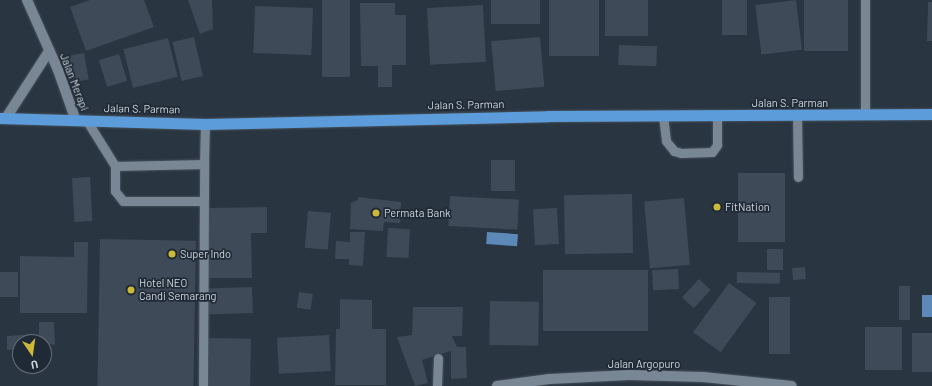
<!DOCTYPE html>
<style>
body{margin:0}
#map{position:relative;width:932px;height:386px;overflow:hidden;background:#293541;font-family:Barlow,sans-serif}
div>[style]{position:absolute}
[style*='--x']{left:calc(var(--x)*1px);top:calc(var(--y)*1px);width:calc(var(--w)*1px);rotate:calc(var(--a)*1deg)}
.water>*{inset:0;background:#5c89b8;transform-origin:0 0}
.building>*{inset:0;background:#3e4a57;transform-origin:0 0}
.roads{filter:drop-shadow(0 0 1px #46515b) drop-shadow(0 0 1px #46515b)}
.service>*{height:9px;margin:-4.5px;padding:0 4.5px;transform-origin:4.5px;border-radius:4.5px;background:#798694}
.minor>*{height:10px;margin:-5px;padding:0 5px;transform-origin:5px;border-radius:5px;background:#798694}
.trunk>*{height:11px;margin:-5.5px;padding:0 5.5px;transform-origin:5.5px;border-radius:5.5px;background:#5d9cda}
.dots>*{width:11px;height:11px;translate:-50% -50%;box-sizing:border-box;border:2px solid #1f2a36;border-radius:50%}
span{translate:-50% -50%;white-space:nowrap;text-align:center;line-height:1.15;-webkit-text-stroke:3.5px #1f2a36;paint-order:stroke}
.street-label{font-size:11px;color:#d0d8df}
.poi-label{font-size:11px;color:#d0d8df}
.left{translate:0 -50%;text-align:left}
.north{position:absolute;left:12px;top:334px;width:40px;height:40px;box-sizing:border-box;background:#1f2a36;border:1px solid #66707a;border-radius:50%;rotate:167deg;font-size:11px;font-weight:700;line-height:16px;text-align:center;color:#d0d8df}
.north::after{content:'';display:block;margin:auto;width:14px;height:18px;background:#cdb938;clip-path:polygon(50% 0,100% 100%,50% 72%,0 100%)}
</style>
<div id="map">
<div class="water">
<i style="left:487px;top:232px;width:31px;height:12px;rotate:4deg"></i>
<i style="left:922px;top:295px;width:10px;height:22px"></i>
</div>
<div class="building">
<i style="clip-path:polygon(90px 0,144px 0,154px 27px,86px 51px,70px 7px)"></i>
<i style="clip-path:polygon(188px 0,212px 0,213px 29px,200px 34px)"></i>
<i style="left:322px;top:0;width:28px;height:77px"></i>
<i style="left:491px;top:0;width:49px;height:24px"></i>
<i style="left:549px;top:0;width:50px;height:56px"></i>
<i style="left:605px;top:0;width:43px;height:36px"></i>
<i style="left:722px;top:0;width:25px;height:35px"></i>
<i style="left:796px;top:0;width:50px;height:41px;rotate:83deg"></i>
<i style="left:804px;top:0;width:44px;height:51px"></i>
<i style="clip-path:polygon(928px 2px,932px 2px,932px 41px,927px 41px)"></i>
<i style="clip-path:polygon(360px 3px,395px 3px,395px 15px,406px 15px,406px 65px,392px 65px,392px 87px,378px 87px,378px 66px,361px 66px)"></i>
<i style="left:483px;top:5px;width:57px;height:56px;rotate:87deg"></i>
<i style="left:255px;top:6px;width:58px;height:47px;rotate:2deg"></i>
<i style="left:194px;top:37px;width:40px;height:22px;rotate:77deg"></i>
<i style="left:540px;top:37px;width:50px;height:49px;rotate:85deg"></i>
<i style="left:168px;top:38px;width:40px;height:46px;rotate:76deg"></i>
<i style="left:619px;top:45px;width:38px;height:20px;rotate:2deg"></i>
<i style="left:84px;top:53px;width:27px;height:16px;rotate:80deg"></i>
<i style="left:119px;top:54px;width:28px;height:21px;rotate:73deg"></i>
<i style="left:491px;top:160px;width:24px;height:31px"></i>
<i style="left:738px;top:173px;width:47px;height:69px"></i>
<i style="left:90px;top:177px;width:44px;height:18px;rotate:87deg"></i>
<i style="left:632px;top:194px;width:59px;height:68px;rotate:89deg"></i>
<i style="left:450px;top:196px;width:69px;height:30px;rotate:3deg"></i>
<i style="clip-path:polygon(358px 197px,401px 202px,400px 223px,384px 222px,383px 231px,350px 229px,351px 203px,358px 200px)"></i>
<i style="left:684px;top:198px;width:67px;height:40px;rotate:85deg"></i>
<i style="clip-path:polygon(267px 207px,267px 233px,251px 233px,252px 278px,208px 278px,208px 208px)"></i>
<i style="left:557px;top:208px;width:36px;height:24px;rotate:87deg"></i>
<i style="left:308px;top:211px;width:23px;height:37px;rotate:5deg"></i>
<i style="left:388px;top:228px;width:22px;height:29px;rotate:3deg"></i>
<i style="clip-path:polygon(350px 232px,365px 232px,363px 266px,349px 265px,349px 259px,335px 259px,336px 241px,350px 242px)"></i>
<i style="left:100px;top:239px;width:96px;height:147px;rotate:1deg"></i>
<i style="clip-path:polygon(74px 242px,88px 242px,87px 313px,20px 313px,20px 256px,74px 257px)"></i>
<i style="left:767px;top:249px;width:16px;height:21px"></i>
<i style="left:805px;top:267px;width:12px;height:13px;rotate:85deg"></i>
<i style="left:678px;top:269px;width:20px;height:26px;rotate:87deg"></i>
<i style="left:543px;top:270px;width:105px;height:61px"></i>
<i style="left:0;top:272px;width:18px;height:25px"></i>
<i style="left:737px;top:272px;width:43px;height:11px;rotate:1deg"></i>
<i style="left:699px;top:279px;width:16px;height:25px;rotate:43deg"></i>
<i style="left:729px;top:283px;width:34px;height:61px;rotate:36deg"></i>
<i style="left:899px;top:286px;width:11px;height:34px"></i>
<i style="left:252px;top:287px;width:26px;height:45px;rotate:88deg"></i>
<i style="left:299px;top:292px;width:14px;height:16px;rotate:8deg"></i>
<i style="left:769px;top:297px;width:21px;height:57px"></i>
<i style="clip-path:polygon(340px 299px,372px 300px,372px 329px,386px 329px,386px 385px,335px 385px,336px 329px,340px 329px)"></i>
<i style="left:490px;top:301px;width:49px;height:44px;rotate:1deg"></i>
<i style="clip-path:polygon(413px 307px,463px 307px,462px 336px,452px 336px,457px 347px,466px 347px,467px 378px,451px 379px,451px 351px,422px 360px,428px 383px,415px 386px,397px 337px,412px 335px)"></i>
<i style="clip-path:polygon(39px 322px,54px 322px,55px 345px,39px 342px)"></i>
<i style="left:865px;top:327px;width:37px;height:43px"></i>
<i style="left:912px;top:333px;width:20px;height:39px"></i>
<i style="clip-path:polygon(36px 334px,36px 342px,20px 342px,20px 349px,7px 350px,7px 336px)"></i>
<i style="left:329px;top:335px;width:36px;height:52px;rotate:87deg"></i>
<i style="left:206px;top:338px;width:45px;height:48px;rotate:1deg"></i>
</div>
<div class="roads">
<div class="service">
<i style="--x:865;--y:0;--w:115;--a:90"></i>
<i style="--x:663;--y:116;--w:25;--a:83"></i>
<i style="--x:666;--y:141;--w:13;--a:51"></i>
<i style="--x:674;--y:151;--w:7;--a:16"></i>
<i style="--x:681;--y:153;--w:31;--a:-2"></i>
<i style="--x:712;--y:152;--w:9;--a:-54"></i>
<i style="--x:717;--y:145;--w:29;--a:-90"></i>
<i style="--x:797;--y:116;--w:61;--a:89.1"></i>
<i style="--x:87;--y:121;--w:53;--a:58.1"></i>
<i style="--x:115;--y:166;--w:89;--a:-1.3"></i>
<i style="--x:204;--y:164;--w:40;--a:-88.6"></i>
<i style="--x:115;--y:166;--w:25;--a:90"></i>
<i style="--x:115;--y:191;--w:13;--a:51"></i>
<i style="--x:123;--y:201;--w:79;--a:0"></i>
<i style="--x:203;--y:386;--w:222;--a:-89.7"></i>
<i style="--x:437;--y:386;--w:28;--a:-88"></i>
</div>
<div class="minor">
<i style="--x:27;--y:0;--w:77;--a:66.1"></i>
<i style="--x:58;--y:70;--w:54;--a:70.6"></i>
<i style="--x:6;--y:118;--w:80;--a:-57.3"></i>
<i style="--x:497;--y:386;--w:53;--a:-7.5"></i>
<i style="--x:550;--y:379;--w:79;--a:-2.9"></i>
<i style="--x:629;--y:375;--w:74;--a:1.5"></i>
<i style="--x:703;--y:377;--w:89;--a:5.8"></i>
</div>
<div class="trunk">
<i style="--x:0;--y:118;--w:205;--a:1.7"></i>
<i style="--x:205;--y:124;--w:343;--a:-1.3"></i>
<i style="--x:548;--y:116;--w:384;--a:-0.3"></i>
</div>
</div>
<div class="dots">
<i style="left:717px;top:207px;background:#cdb938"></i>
<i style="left:376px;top:213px;background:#cdb938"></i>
<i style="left:172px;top:254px;background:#cdb938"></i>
<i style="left:131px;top:290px;background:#cdb938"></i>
</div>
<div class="street-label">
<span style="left:74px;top:82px;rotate:69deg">Jalan Merapi</span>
<span style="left:790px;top:103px">Jalan S. Parman</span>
<span style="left:466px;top:105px;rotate:-1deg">Jalan S. Parman</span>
<span style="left:142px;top:109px;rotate:1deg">Jalan S. Parman</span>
<span style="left:644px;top:364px">Jalan Argopuro</span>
</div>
<div class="poi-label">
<span class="left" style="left:725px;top:207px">FitNation</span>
<span class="left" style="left:384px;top:213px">Permata Bank</span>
<span class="left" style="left:180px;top:254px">Super Indo</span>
<span class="left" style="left:139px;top:290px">Hotel NEO<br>Candi Semarang</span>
</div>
<div class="north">U</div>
</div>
